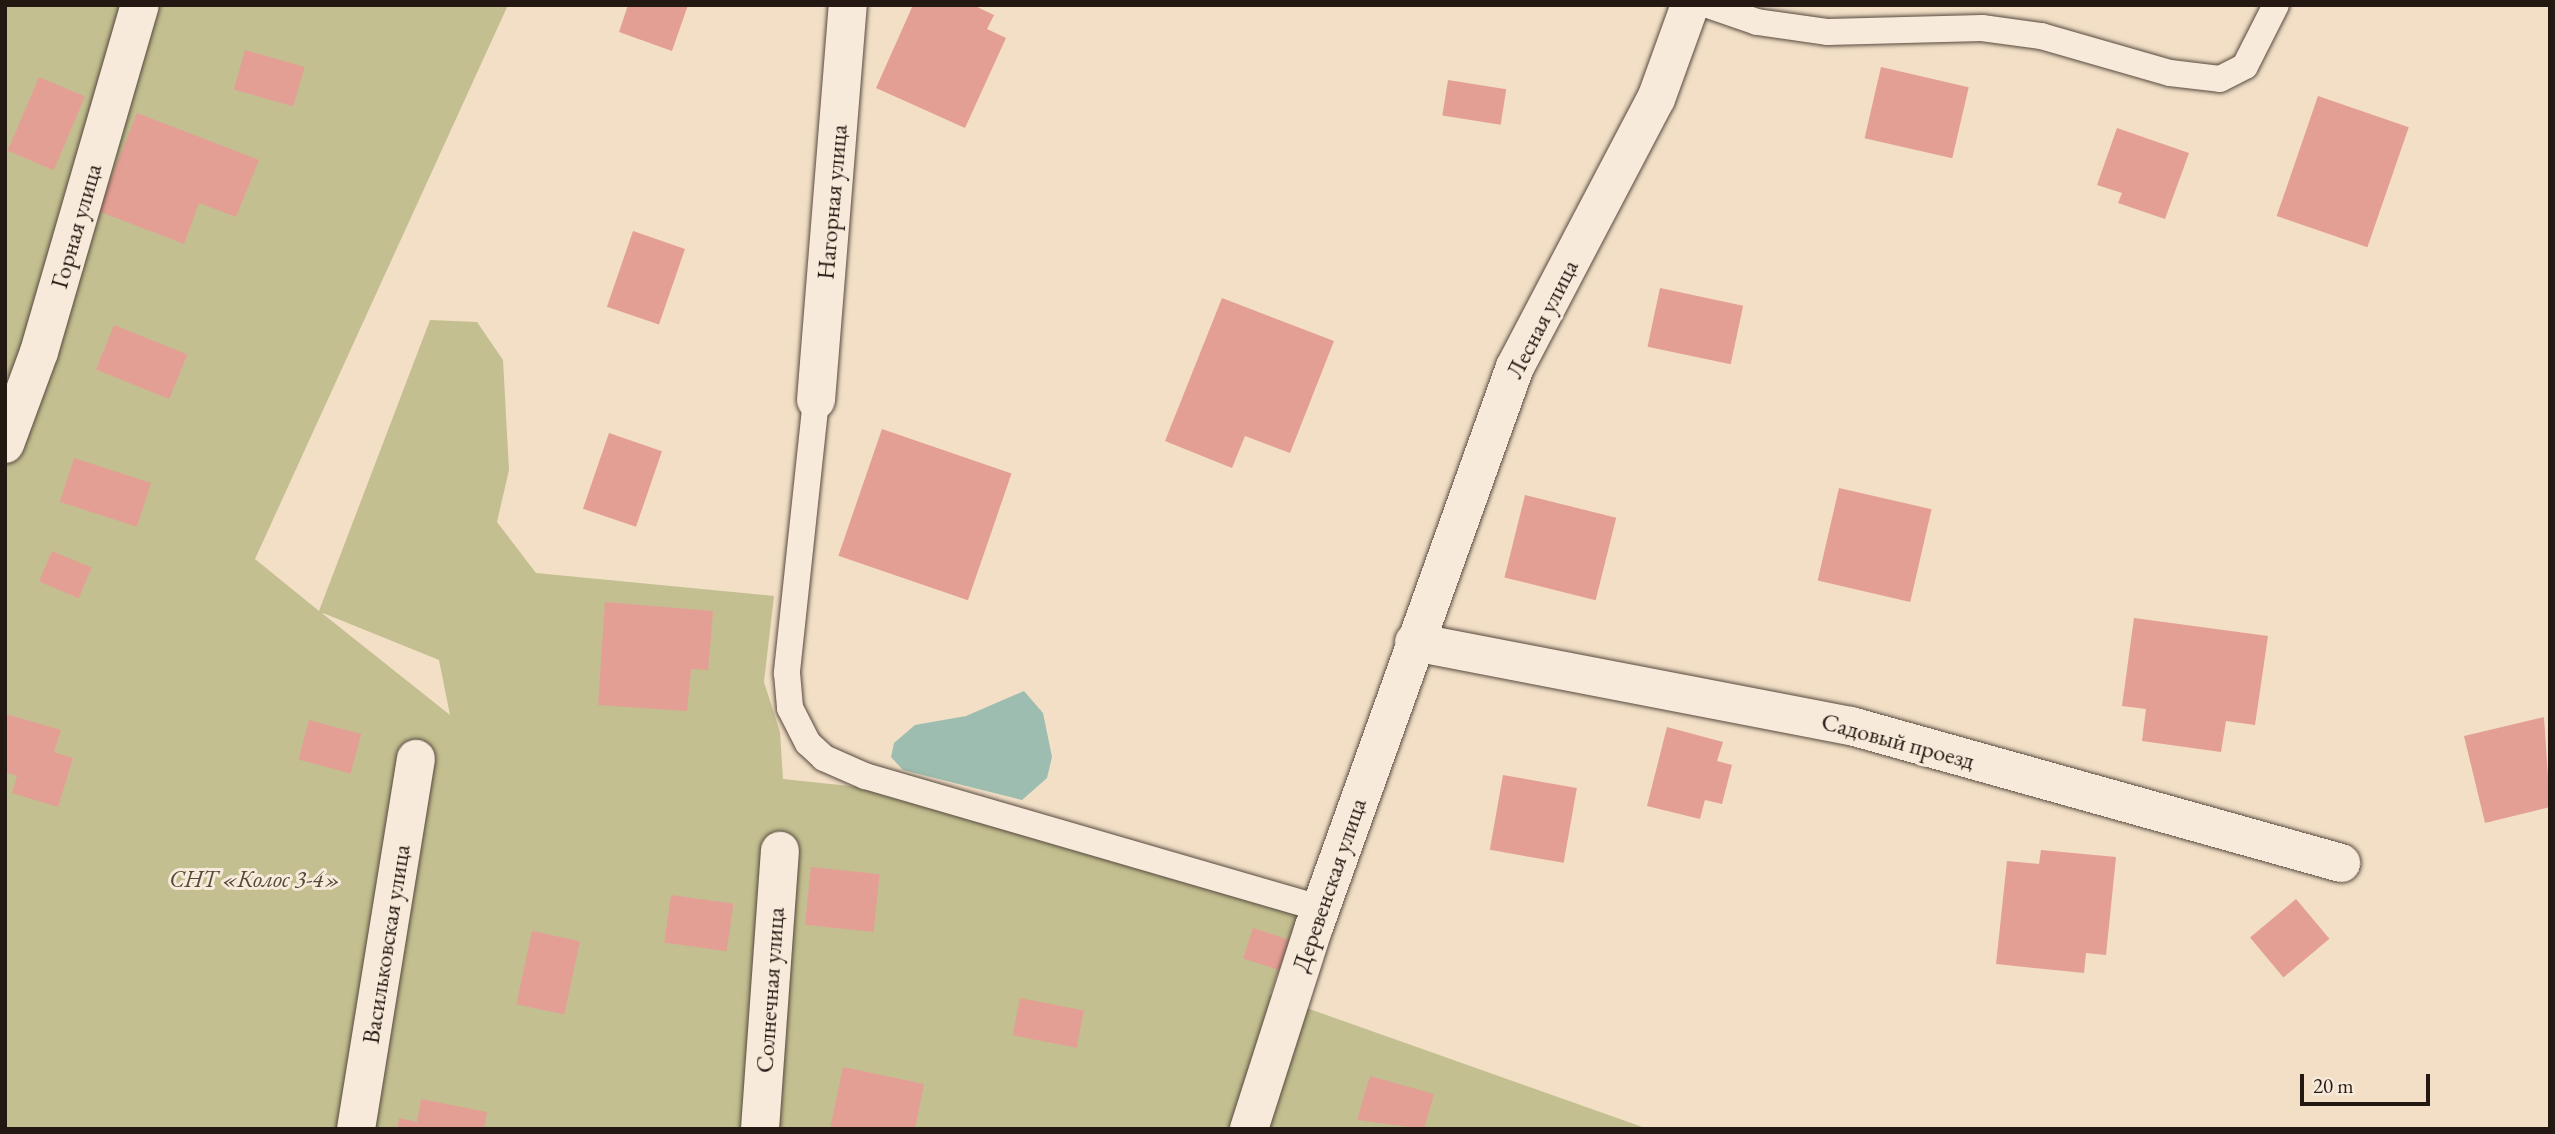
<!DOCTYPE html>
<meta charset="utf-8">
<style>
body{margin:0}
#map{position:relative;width:2555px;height:1134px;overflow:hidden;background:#f2dfc6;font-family:"EB Garamond",serif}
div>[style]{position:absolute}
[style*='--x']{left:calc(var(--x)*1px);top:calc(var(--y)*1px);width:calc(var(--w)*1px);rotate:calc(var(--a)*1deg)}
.green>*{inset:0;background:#c3bf90}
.water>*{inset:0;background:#9cbdaf}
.building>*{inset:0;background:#e49f95;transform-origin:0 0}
.roads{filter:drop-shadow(0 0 2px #574a3f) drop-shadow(0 0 2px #574a3f)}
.service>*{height:26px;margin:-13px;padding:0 13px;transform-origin:13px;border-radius:13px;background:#f7eada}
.minor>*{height:38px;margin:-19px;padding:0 19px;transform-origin:19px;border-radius:19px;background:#f7eada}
span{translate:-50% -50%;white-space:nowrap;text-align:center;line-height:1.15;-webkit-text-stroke:6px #f7eada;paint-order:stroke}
.street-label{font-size:24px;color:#231912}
.park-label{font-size:24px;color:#534b38;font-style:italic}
.frame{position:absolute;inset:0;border:7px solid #231912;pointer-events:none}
.scale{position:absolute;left:2300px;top:1074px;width:130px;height:32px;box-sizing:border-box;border:4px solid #231912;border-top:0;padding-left:9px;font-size:21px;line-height:24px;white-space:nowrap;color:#231912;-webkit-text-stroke:5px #f7eada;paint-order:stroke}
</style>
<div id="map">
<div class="green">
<i style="clip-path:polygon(evenodd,5px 5px,508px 5px,255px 559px,319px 611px,430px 320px,477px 322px,503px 360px,509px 470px,497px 522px,536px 573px,774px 596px,764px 682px,780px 732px,783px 779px,859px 787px,1299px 912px,1270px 995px,1648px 1129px,5px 1129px,5px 5px,323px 613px,439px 660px,450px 715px,323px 614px,323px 613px)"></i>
</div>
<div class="water">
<i style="clip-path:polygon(1024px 691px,1043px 713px,1052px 757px,1047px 778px,1022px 800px,903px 770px,891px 757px,894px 743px,915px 725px,966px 716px)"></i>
</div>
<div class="building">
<i style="clip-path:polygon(628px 5px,688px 5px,672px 51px,619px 32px)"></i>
<i style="clip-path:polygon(913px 5px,973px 5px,994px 15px,987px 29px,1006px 38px,965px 128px,876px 88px)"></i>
<i style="left:245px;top:50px;width:62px;height:41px;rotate:16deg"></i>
<i style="left:1881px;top:67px;width:90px;height:73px;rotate:13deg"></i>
<i style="left:39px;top:77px;width:50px;height:80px;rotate:23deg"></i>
<i style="left:1448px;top:80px;width:59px;height:36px;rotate:9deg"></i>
<i style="left:2318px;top:96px;width:96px;height:127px;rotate:19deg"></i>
<i style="clip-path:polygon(137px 113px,259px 160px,236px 217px,199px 203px,184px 244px,98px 211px)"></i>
<i style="clip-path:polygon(2117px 128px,2189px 153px,2165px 219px,2118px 203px,2122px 193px,2097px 185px)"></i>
<i style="left:633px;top:231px;width:55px;height:80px;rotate:19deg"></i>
<i style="left:1660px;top:288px;width:85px;height:60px;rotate:12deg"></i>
<i style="clip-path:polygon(1222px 298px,1334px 341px,1290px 453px,1245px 436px,1232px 468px,1165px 441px)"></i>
<i style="left:114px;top:325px;width:79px;height:48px;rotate:22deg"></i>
<i style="left:882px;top:429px;width:137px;height:134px;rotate:19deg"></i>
<i style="left:609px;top:433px;width:56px;height:80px;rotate:19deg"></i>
<i style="left:74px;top:458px;width:81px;height:46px;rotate:18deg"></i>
<i style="left:1839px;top:488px;width:95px;height:95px;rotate:13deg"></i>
<i style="left:1525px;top:495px;width:94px;height:85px;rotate:14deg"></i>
<i style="left:52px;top:551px;width:43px;height:33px;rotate:23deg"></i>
<i style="clip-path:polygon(605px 602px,713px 611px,708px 670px,691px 669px,687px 711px,598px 705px)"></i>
<i style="clip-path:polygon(2134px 618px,2268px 636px,2255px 725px,2226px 721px,2221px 752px,2142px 741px,2146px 709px,2122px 706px)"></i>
<i style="clip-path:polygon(6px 714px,61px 730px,54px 752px,73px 758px,58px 807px,12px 793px,17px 776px,5px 772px)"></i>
<i style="clip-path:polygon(2544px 717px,2550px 807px,2485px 823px,2464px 736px)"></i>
<i style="left:309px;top:720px;width:54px;height:41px;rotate:15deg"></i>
<i style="clip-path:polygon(1667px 727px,1723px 742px,1717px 761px,1732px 765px,1722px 804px,1705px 800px,1700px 819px,1647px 806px)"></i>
<i style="left:1503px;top:775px;width:75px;height:76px;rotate:10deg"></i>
<i style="clip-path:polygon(2041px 850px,2116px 857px,2106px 955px,2086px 953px,2084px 973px,1996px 964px,2007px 861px,2039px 864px)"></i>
<i style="left:811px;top:867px;width:69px;height:58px;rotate:6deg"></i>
<i style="left:671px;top:895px;width:63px;height:48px;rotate:8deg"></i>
<i style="left:2296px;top:899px;width:52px;height:60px;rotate:50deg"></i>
<i style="left:1253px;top:928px;width:38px;height:32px;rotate:18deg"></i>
<i style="left:532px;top:931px;width:49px;height:75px;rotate:12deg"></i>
<i style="left:1020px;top:998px;width:65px;height:38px;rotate:11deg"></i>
<i style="clip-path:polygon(843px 1067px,924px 1084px,915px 1129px,830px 1129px)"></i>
<i style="clip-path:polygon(1370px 1076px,1434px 1094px,1424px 1129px,1357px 1120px)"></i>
<i style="clip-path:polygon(421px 1099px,487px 1112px,484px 1129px,397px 1129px,399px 1118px,417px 1122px)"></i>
</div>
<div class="roads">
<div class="service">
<i style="--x:1708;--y:5;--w:52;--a:19.1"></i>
<i style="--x:1757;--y:22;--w:72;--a:8"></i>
<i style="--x:1828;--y:32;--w:154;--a:-1.5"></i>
<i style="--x:1982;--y:28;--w:60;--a:7.7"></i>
<i style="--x:2041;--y:36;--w:134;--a:16"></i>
<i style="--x:2170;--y:73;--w:50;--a:6.8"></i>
<i style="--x:2220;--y:79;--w:28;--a:-27"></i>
<i style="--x:2245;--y:66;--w:68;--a:-63.1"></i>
<i style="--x:816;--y:400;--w:275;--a:96.1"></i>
<i style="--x:787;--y:673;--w:35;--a:85"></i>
<i style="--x:790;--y:708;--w:39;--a:63"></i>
<i style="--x:808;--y:743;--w:22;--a:43"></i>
<i style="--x:824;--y:758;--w:45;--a:23.7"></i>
<i style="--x:865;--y:776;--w:476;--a:16.2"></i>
</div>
<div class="minor">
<i style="--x:816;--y:400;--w:396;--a:-85.4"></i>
<i style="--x:5;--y:444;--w:98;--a:-69.7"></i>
<i style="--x:39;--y:352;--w:361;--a:-73.8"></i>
<i style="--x:1414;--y:642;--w:445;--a:10.9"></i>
<i style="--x:1851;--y:726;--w:509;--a:15.62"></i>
<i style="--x:356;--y:1129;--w:375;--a:-80.8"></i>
<i style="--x:760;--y:1129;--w:279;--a:-85.9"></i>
<i style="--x:1249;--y:1129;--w:212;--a:-72.2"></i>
<i style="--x:1314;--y:927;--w:595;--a:-70.26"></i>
<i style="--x:1515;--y:367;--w:303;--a:-62.3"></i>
<i style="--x:1656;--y:99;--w:100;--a:-70.1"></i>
</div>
</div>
<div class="street-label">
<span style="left:832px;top:202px;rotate:-85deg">Нагорная улица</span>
<span style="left:76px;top:226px;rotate:-74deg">Горная улица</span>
<span style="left:1542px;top:319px;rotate:-63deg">Лесная улица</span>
<span style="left:1898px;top:741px;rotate:15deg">Садовый проезд</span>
<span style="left:1329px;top:885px;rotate:-71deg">Деревенская улица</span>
<span style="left:386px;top:944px;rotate:-81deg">Васильковская улица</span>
<span style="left:770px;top:990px;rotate:-86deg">Солнечная улица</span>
</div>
<div class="park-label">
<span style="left:255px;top:879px">СНТ «Колос 3-4»</span>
</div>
<div class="frame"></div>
<div class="scale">20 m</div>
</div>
